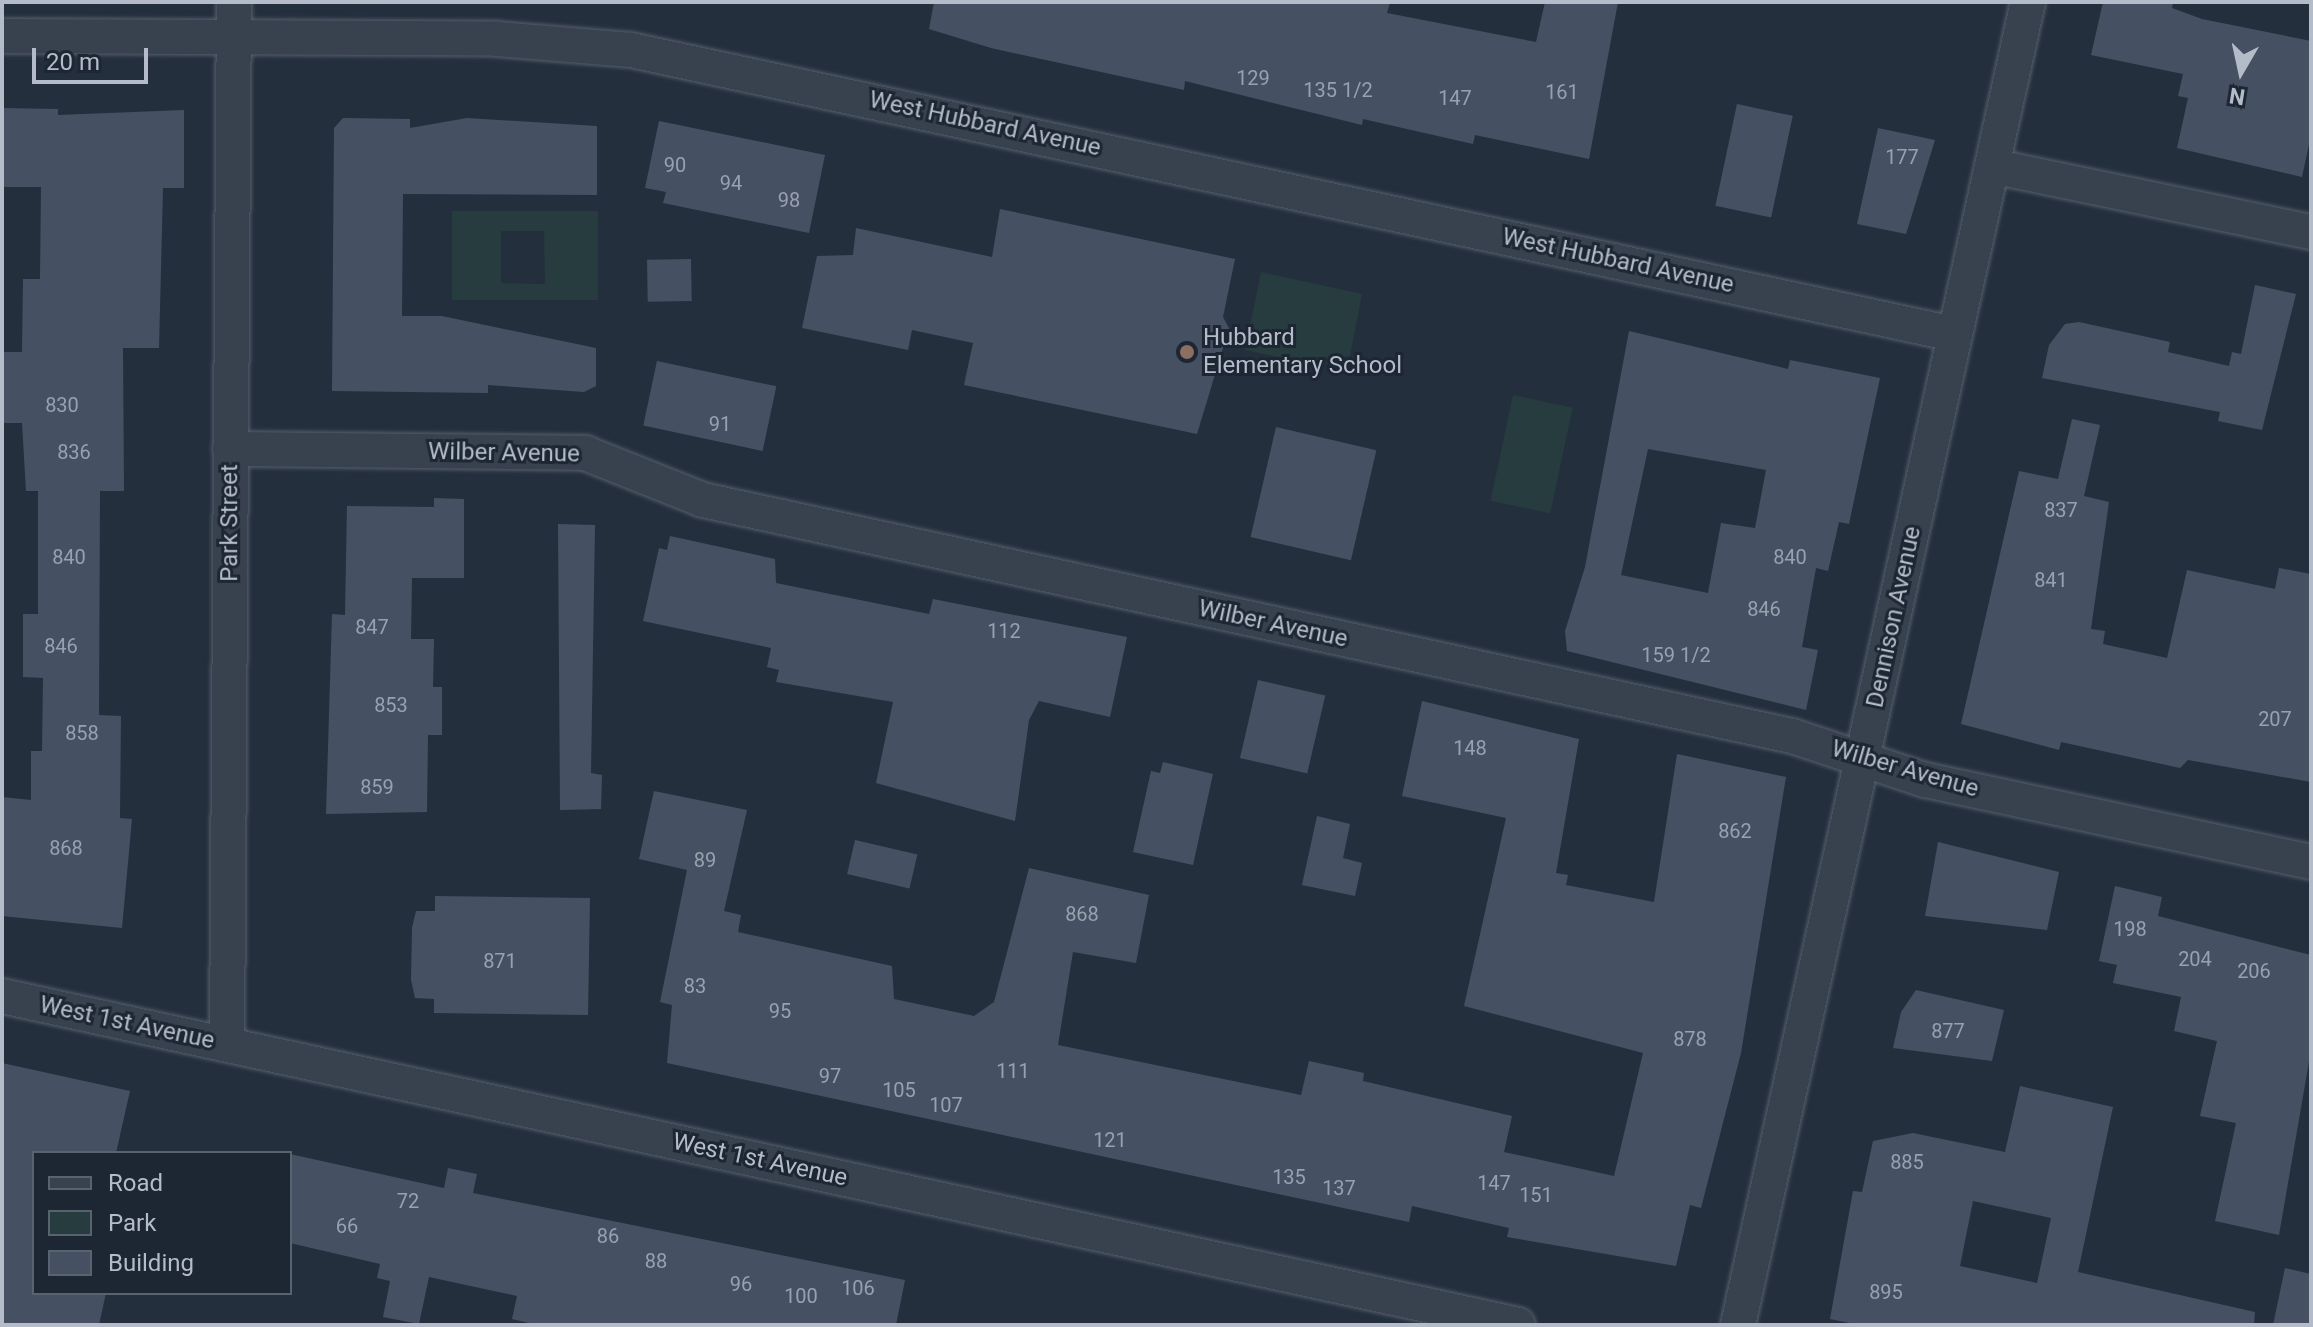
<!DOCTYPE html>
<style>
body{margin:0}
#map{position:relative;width:2313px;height:1327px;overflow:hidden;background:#242f3e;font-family:Roboto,sans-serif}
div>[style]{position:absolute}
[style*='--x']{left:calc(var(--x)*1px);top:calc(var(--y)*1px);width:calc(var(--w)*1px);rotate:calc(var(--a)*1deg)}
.green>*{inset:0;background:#263c3f;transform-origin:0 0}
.building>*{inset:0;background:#455162;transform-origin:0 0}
.roads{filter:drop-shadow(0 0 2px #565f6c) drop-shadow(0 0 2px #565f6c)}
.street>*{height:34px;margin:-17px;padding:0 17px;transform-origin:17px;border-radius:17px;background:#38414e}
.dots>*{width:22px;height:22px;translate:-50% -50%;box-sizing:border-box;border:4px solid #1d2633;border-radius:50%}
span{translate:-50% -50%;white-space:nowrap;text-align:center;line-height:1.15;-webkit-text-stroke:6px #1d2633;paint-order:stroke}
.number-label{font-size:20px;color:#98a1af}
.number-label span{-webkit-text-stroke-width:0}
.street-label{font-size:24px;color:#b4bcc9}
.poi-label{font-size:24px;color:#b4bcc9}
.left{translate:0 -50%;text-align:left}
.frame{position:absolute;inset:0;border:4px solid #b4bcc9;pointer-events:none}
.legend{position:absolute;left:32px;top:1151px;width:260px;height:144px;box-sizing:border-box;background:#1d2633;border:2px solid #59626f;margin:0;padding:10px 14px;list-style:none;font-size:24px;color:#b4bcc9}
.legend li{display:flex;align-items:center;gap:16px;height:40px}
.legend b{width:40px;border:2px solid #59626f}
.north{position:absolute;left:2201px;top:32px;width:80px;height:80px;-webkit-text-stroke:6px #1d2633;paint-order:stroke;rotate:189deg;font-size:22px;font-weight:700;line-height:32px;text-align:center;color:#b4bcc9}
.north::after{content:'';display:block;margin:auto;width:28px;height:36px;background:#b4bcc9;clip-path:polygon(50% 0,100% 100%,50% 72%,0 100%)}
.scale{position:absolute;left:32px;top:48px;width:116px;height:36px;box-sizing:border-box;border:4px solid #b4bcc9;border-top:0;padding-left:10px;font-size:24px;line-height:28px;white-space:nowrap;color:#b4bcc9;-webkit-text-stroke:6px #1d2633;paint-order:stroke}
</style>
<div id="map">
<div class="green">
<i style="clip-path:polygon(evenodd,452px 211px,598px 211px,598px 300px,452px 300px,452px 211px,501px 231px,544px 231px,545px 284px,501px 283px,501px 231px)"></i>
<i style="clip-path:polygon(1261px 272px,1362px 294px,1350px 356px,1302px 362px,1245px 350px)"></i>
<i style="left:1513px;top:395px;width:61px;height:108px;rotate:12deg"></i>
</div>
<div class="building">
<i style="clip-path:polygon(934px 2px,1390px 2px,1387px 13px,1536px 42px,1545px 2px,1618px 2px,1589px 159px,1475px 135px,1473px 144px,1363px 119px,1362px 125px,1185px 81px,1184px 90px,991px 48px,929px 29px)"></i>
<i style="clip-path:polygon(2103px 2px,2173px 2px,2172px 8px,2202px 19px,2311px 41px,2311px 135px,2302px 177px,2177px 148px,2188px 98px,2178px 96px,2183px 74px,2091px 55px)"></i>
<i style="left:1737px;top:104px;width:57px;height:104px;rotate:12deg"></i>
<i style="clip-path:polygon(2px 108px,58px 109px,58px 115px,184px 110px,184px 188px,163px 188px,159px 348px,123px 348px,124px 491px,100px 491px,99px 715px,121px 716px,120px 818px,132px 819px,122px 928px,2px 916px,2px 797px,31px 800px,31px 751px,42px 751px,43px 678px,23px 677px,23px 614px,38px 614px,38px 491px,26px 491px,22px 423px,2px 423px,2px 352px,22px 352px,23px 279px,40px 279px,41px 187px,2px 187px)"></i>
<i style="clip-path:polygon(343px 118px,410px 119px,410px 128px,467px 118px,597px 126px,597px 195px,403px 194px,402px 316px,442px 316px,596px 348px,596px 386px,584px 392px,488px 385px,488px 393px,332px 391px,334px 128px)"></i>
<i style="clip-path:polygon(659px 121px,825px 155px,809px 233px,663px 203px,666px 192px,645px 188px)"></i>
<i style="clip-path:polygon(1878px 128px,1935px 140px,1906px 234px,1857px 224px)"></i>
<i style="clip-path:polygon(1000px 209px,1235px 259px,1223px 317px,1229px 328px,1197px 434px,964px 385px,973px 343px,912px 330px,908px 350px,802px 328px,817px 256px,853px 255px,856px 228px,992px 257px)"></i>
<i style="left:691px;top:259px;width:42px;height:44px;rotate:89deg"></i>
<i style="clip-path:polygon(2255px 285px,2296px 294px,2262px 430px,2218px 421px,2220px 412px,2042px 378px,2049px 345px,2065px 324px,2079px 322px,2170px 342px,2168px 352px,2229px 366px,2232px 352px,2241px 354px)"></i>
<i style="clip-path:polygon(evenodd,1629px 331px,1788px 369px,1790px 360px,1880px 378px,1849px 524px,1839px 522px,1828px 571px,1816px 568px,1802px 647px,1818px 650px,1806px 710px,1567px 651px,1565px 631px,1585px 567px,1629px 331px,1648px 449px,1766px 470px,1755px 528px,1721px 523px,1708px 593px,1621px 575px,1648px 449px)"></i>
<i style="left:657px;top:361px;width:122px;height:66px;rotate:12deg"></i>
<i style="clip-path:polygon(2072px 419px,2100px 425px,2084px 496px,2109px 502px,2091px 629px,2105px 631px,2103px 644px,2167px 658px,2187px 570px,2275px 589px,2279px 568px,2311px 574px,2311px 782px,2188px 760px,2180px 768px,2061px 742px,2059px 750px,1961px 724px,2019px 471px,2058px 479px)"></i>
<i style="left:1276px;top:427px;width:103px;height:113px;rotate:13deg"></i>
<i style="clip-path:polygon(434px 498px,464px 499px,464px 578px,412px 578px,411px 639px,434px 639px,433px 687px,442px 687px,442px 735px,428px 735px,427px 812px,326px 814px,332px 614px,345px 615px,347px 506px,434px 507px)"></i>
<i style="clip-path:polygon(558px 524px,595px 525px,591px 773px,602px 775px,601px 809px,560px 810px)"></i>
<i style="clip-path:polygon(670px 536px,775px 559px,776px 583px,929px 614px,933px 599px,1127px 637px,1110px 717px,1039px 701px,1029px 720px,1015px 821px,876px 783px,893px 702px,776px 682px,779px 670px,767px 667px,771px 648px,643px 621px,659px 548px,667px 550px)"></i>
<i style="left:1258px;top:680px;width:69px;height:80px;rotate:13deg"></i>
<i style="clip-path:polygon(1422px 701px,1579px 739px,1556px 873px,1568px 875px,1566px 885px,1654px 902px,1677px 754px,1786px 777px,1741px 1053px,1701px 1208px,1690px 1205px,1676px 1266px,1507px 1237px,1509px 1228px,1412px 1206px,1409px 1222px,667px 1063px,672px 1005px,660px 1002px,687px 870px,639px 859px,654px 791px,747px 810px,724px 911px,741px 915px,738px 932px,892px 966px,894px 999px,974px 1016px,994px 1002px,1029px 868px,1149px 895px,1136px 963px,1073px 952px,1058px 1045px,1301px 1095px,1309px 1061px,1364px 1073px,1363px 1081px,1512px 1116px,1504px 1152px,1614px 1176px,1643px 1053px,1464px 1006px,1506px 818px,1402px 796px)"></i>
<i style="clip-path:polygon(1163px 762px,1213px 774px,1193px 865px,1133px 852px,1151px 771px,1160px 773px)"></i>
<i style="clip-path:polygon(1317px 816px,1350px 824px,1343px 858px,1362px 863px,1355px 896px,1302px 885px)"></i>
<i style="left:855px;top:840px;width:64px;height:35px;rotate:13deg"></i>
<i style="clip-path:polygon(1938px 842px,2059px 872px,2047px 930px,1925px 916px)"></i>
<i style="clip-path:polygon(2115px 886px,2162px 897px,2158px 916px,2311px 955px,2311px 1050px,2279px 1235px,2215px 1221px,2236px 1123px,2200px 1116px,2217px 1041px,2174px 1031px,2181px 997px,2113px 983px,2117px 965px,2099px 961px)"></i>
<i style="clip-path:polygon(435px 896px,590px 898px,588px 1015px,434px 1013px,434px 999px,415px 998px,411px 980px,412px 928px,416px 911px,435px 911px)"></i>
<i style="clip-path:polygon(1916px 990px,2004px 1010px,1992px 1061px,1893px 1048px,1901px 1012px)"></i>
<i style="clip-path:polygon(2px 1063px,130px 1091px,116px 1153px,34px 1153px,34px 1293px,106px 1293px,99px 1325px,2px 1325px)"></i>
<i style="clip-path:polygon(evenodd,2020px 1086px,2113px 1107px,2078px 1272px,2255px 1312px,2254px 1325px,1859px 1325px,1830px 1319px,1853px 1191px,1862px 1192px,1873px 1141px,1913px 1133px,2005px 1152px,2020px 1086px,1973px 1201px,2051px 1218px,2037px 1283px,1960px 1266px,1973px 1201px)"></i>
<i style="clip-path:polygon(290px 1154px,444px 1188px,448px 1168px,477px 1174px,473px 1193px,905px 1280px,896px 1325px,537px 1325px,512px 1319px,517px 1296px,429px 1277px,419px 1324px,383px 1317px,390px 1281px,377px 1278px,380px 1264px,290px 1243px)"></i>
<i style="clip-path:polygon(2285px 1268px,2311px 1274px,2311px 1325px,2273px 1325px)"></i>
</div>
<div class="roads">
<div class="street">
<i style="--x:2;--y:36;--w:495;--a:0.3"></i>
<i style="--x:497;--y:39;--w:134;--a:4.7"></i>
<i style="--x:631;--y:50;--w:1353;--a:12.12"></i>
<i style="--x:1992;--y:166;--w:326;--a:11.7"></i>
<i style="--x:230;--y:449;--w:355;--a:0.6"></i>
<i style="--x:585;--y:453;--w:127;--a:21.7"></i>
<i style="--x:703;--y:500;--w:1114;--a:12.23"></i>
<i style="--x:1792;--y:736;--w:140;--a:18.3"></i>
<i style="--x:1925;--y:780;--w:395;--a:12"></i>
<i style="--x:2;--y:996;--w:1551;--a:12.24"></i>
<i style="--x:227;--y:1044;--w:1042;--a:-89.62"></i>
<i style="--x:1738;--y:1325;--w:1354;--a:-77.64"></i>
</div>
</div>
<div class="dots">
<i style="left:1187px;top:352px;background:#8d6e63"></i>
</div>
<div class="number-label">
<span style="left:1253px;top:78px">129</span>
<span style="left:1338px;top:90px">135 1/2</span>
<span style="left:1562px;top:92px">161</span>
<span style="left:1455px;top:98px">147</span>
<span style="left:1902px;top:157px">177</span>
<span style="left:675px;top:165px">90</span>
<span style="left:731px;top:183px">94</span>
<span style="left:789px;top:200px">98</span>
<span style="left:62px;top:405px">830</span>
<span style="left:720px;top:424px">91</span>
<span style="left:74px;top:452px">836</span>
<span style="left:2061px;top:510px">837</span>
<span style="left:69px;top:557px">840</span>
<span style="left:1790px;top:557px">840</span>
<span style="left:2051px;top:580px">841</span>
<span style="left:1764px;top:609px">846</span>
<span style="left:372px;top:627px">847</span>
<span style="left:1004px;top:631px">112</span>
<span style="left:61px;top:646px">846</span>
<span style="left:1676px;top:655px">159 1/2</span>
<span style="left:391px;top:705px">853</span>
<span style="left:2275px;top:719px">207</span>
<span style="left:82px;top:733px">858</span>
<span style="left:1470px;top:748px">148</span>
<span style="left:377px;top:787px">859</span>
<span style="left:1735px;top:831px">862</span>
<span style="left:66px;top:848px">868</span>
<span style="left:705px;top:860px">89</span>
<span style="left:1082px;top:914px">868</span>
<span style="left:2130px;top:929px">198</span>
<span style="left:2195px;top:959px">204</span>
<span style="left:500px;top:961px">871</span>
<span style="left:2254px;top:971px">206</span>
<span style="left:695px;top:986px">83</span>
<span style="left:780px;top:1011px">95</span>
<span style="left:1948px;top:1031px">877</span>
<span style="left:1690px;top:1039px">878</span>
<span style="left:1013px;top:1071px">111</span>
<span style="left:830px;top:1076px">97</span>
<span style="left:899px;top:1090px">105</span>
<span style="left:946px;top:1105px">107</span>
<span style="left:1110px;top:1140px">121</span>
<span style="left:1907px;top:1162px">885</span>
<span style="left:1289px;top:1177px">135</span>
<span style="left:1494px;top:1183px">147</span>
<span style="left:1339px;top:1188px">137</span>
<span style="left:1536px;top:1195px">151</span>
<span style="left:408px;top:1201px">72</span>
<span style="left:347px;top:1226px">66</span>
<span style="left:608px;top:1236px">86</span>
<span style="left:656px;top:1261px">88</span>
<span style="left:741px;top:1284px">96</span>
<span style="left:858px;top:1288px">106</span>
<span style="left:1886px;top:1292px">895</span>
<span style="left:801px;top:1296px">100</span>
</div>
<div class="street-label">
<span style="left:985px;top:124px;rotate:12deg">West Hubbard Avenue</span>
<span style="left:1618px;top:261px;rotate:12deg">West Hubbard Avenue</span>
<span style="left:504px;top:453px;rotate:1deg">Wilber Avenue</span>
<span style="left:230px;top:523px;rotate:-90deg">Park Street</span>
<span style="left:1894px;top:617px;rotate:-78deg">Dennison Avenue</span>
<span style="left:1273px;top:624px;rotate:12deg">Wilber Avenue</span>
<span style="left:1905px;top:769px;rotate:16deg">Wilber Avenue</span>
<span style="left:127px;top:1023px;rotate:12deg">West 1st Avenue</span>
<span style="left:760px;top:1160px;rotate:12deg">West 1st Avenue</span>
</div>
<div class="poi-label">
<span class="left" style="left:1203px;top:352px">Hubbard<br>Elementary School</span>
</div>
<div class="frame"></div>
<ul class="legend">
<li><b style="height:10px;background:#38414e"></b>Road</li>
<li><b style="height:22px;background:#263c3f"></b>Park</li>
<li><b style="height:22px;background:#455162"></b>Building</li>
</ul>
<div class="north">N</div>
<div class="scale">20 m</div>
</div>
